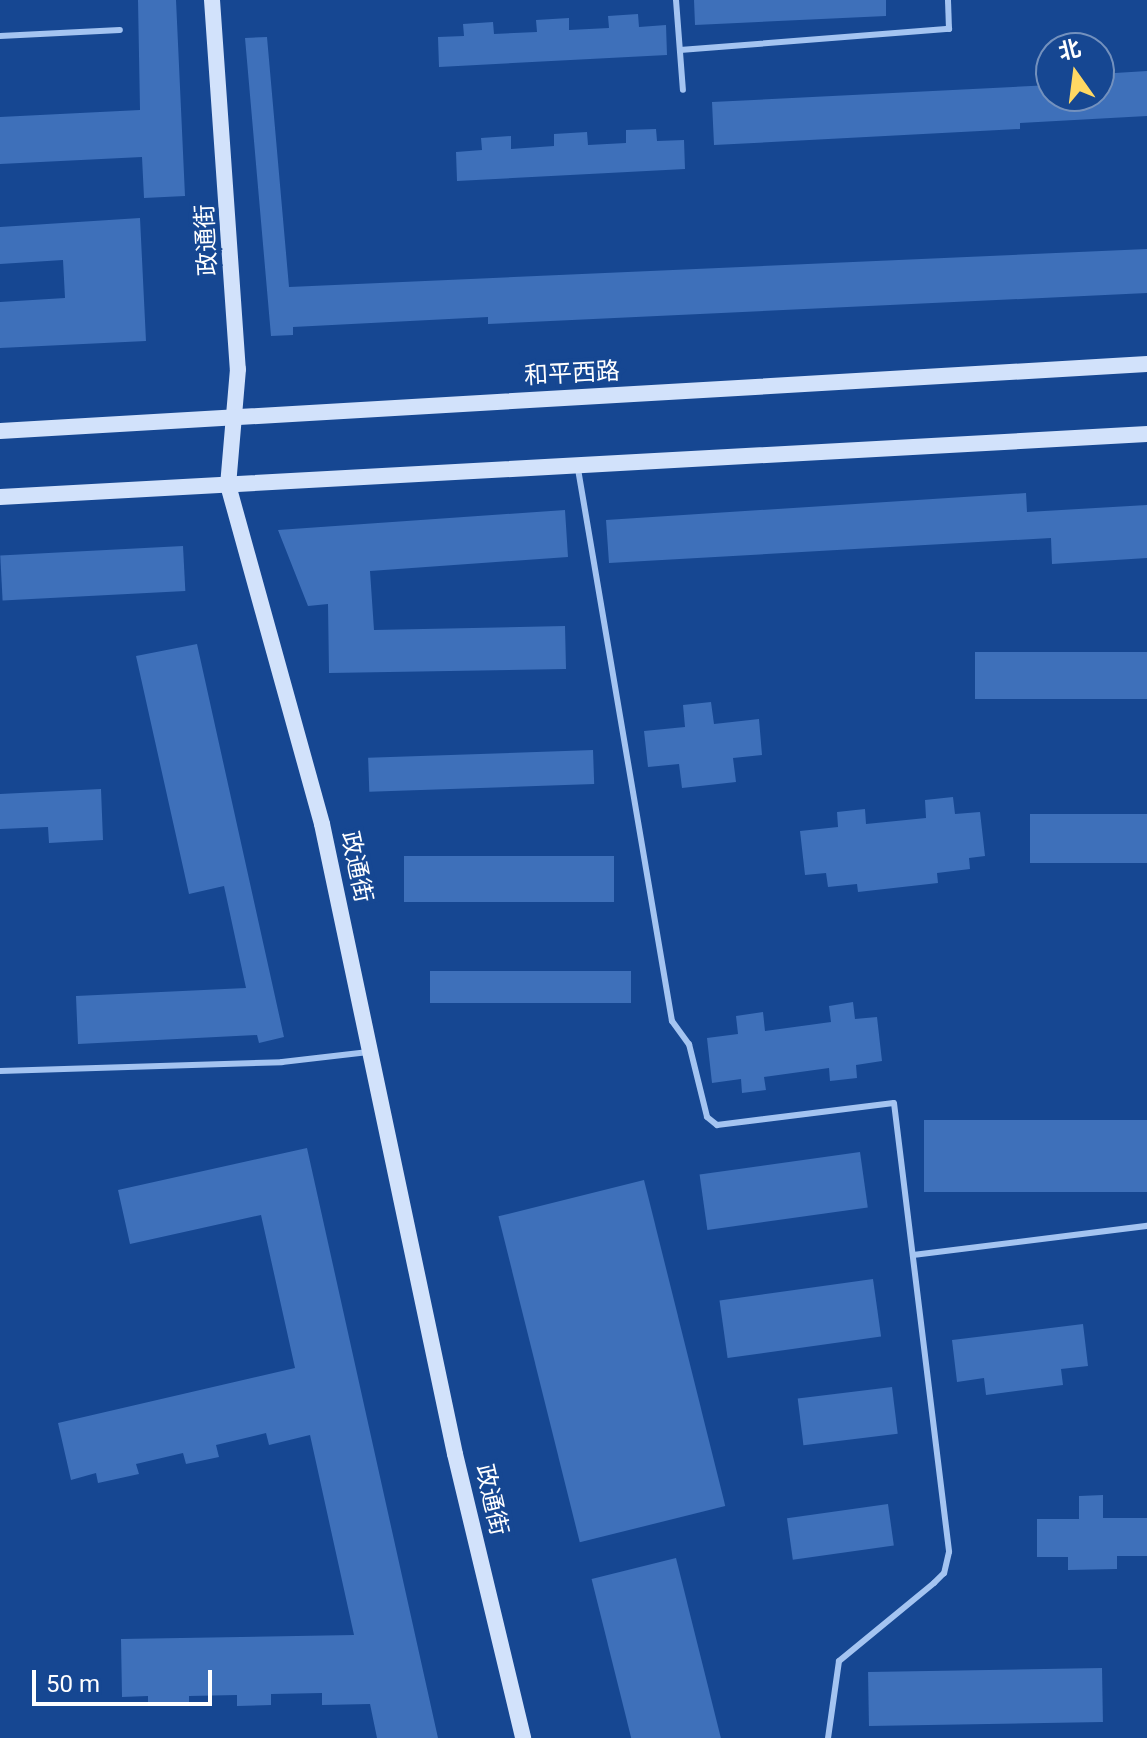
<!DOCTYPE html>
<meta charset="utf-8">
<style>
body{margin:0}
#map{position:relative;width:1147px;height:1738px;overflow:hidden;background:#164792;font-family:Roboto,"Noto Sans SC",sans-serif}
div>[style]{position:absolute}
[style*='--x']{left:calc(var(--x)*1px);top:calc(var(--y)*1px);width:calc(var(--w)*1px);rotate:calc(var(--a)*1deg)}
.building>*{inset:0;background:#3e70ba;transform-origin:0 0}
.lane>*{height:6px;margin:-3px;padding:0 3px;transform-origin:3px;border-radius:3px;background:#a4c4f1}
.secondary>*{height:16px;margin:-8px;padding:0 8px;transform-origin:8px;border-radius:8px;background:#d2e2fb}
span{translate:-50% -50%;white-space:nowrap;text-align:center;line-height:1.15;-webkit-text-stroke:8px #164792;paint-order:stroke}
.street-label{font-size:24px;color:#fff}
.north{position:absolute;left:1035px;top:32px;width:80px;height:80px;box-sizing:border-box;background:#164792;border:2px solid #7391be;border-radius:50%;rotate:346deg;font-size:22px;font-weight:700;line-height:32px;text-align:center;color:#fff}
.north::after{content:'';display:block;margin:auto;width:28px;height:36px;background:#ffd863;clip-path:polygon(50% 0,100% 100%,50% 72%,0 100%)}
.scale{position:absolute;left:32px;top:1670px;width:180px;height:36px;box-sizing:border-box;border:4px solid #fff;border-top:0;padding-left:10px;font-size:24px;line-height:28px;white-space:nowrap;color:#fff;-webkit-text-stroke:6px #164792;paint-order:stroke}
</style>
<div id="map">
<div class="building">
<i style="clip-path:polygon(138px 0,176px 0,185px 196px,144px 198px,142px 157px,0 164px,0 117px,140px 110px)"></i>
<i style="clip-path:polygon(694px 0,886px 0,886px 16px,695px 25px)"></i>
<i style="clip-path:polygon(638px 14px,639px 27px,666px 25px,667px 55px,439px 67px,438px 37px,464px 36px,463px 24px,493px 22px,494px 34px,537px 32px,536px 20px,569px 18px,569px 30px,609px 28px,608px 16px)"></i>
<i style="clip-path:polygon(267px 37px,289px 287px,1147px 249px,1147px 293px,488px 324px,488px 317px,293px 327px,293px 335px,271px 336px,245px 38px)"></i>
<i style="clip-path:polygon(1147px 71px,1147px 116px,1020px 123px,1020px 129px,714px 145px,712px 102px,1051px 85px,1051px 96px,1099px 96px,1099px 74px)"></i>
<i style="clip-path:polygon(656px 129px,657px 141px,684px 140px,685px 169px,457px 181px,456px 152px,482px 150px,481px 138px,511px 136px,511px 149px,554px 146px,554px 134px,587px 132px,588px 145px,626px 143px,626px 130px)"></i>
<i style="clip-path:polygon(140px 218px,146px 341px,0 348px,0 302px,65px 298px,63px 260px,0 264px,0 227px)"></i>
<i style="clip-path:polygon(1026px 493px,1027px 512px,1147px 505px,1147px 558px,1052px 564px,1051px 538px,609px 563px,606px 520px)"></i>
<i style="clip-path:polygon(565px 510px,568px 557px,370px 571px,374px 630px,565px 626px,566px 669px,329px 673px,328px 604px,308px 606px,278px 530px)"></i>
<i style="left:183px;top:546px;width:45px;height:183px;rotate:87deg"></i>
<i style="clip-path:polygon(197px 644px,284px 1037px,259px 1043px,257px 1035px,78px 1044px,76px 996px,246px 988px,224px 886px,189px 894px,136px 656px)"></i>
<i style="left:1147px;top:652px;width:47px;height:172px;rotate:90deg"></i>
<i style="clip-path:polygon(711px 702px,714px 724px,759px 719px,762px 755px,733px 758px,736px 782px,682px 788px,679px 764px,648px 767px,644px 731px,685px 727px,683px 705px)"></i>
<i style="left:593px;top:750px;width:34px;height:225px;rotate:88deg"></i>
<i style="clip-path:polygon(101px 789px,103px 840px,49px 843px,48px 827px,0 829px,0 794px)"></i>
<i style="clip-path:polygon(953px 797px,955px 814px,980px 812px,985px 856px,969px 858px,970px 869px,937px 873px,938px 883px,858px 892px,857px 884px,828px 887px,826px 873px,805px 875px,800px 831px,838px 827px,837px 812px,865px 809px,866px 824px,926px 818px,925px 800px)"></i>
<i style="left:1147px;top:814px;width:49px;height:117px;rotate:90deg"></i>
<i style="left:614px;top:856px;width:46px;height:210px;rotate:90deg"></i>
<i style="left:631px;top:971px;width:32px;height:201px;rotate:90deg"></i>
<i style="clip-path:polygon(853px 1002px,855px 1019px,877px 1017px,882px 1061px,856px 1065px,857px 1078px,830px 1081px,829px 1068px,764px 1077px,766px 1090px,742px 1093px,741px 1079px,712px 1083px,707px 1038px,738px 1034px,736px 1016px,763px 1012px,765px 1031px,831px 1022px,829px 1006px)"></i>
<i style="left:1147px;top:1120px;width:72px;height:223px;rotate:90deg"></i>
<i style="clip-path:polygon(307px 1148px,438px 1738px,377px 1738px,370px 1704px,322px 1705px,322px 1693px,271px 1694px,271px 1705px,237px 1706px,237px 1695px,189px 1696px,189px 1705px,148px 1706px,148px 1696px,122px 1697px,121px 1639px,354px 1635px,310px 1435px,269px 1445px,266px 1433px,216px 1445px,219px 1457px,186px 1464px,183px 1453px,136px 1464px,139px 1474px,98px 1483px,96px 1473px,71px 1480px,58px 1423px,295px 1368px,261px 1215px,130px 1244px,118px 1190px)"></i>
<i style="left:860px;top:1152px;width:56px;height:162px;rotate:82deg"></i>
<i style="left:644px;top:1180px;width:336px;height:150px;rotate:76deg"></i>
<i style="left:873px;top:1279px;width:58px;height:155px;rotate:82deg"></i>
<i style="clip-path:polygon(1083px 1324px,1088px 1366px,1061px 1369px,1063px 1385px,986px 1395px,984px 1378px,957px 1382px,952px 1340px)"></i>
<i style="left:892px;top:1387px;width:47px;height:95px;rotate:83deg"></i>
<i style="clip-path:polygon(1103px 1495px,1103px 1518px,1147px 1518px,1147px 1556px,1117px 1556px,1117px 1569px,1068px 1570px,1068px 1557px,1037px 1557px,1037px 1519px,1079px 1519px,1079px 1496px)"></i>
<i style="left:888px;top:1504px;width:42px;height:102px;rotate:82deg"></i>
<i style="left:676px;top:1558px;width:186px;height:87px;rotate:76deg"></i>
<i style="left:1102px;top:1668px;width:54px;height:234px;rotate:89deg"></i>
</div>
<div class="lane">
<i style="--x:676;--y:0;--w:90;--a:85.6"></i>
<i style="--x:0;--y:36;--w:120;--a:-2.9"></i>
<i style="--x:680;--y:50;--w:270;--a:-4.5"></i>
<i style="--x:949;--y:29;--w:29;--a:-92"></i>
<i style="--x:578;--y:469;--w:560;--a:80.34"></i>
<i style="--x:672;--y:1021;--w:29;--a:54"></i>
<i style="--x:689;--y:1044;--w:75;--a:76.1"></i>
<i style="--x:707;--y:1117;--w:13;--a:39"></i>
<i style="--x:717;--y:1125;--w:178;--a:-7.1"></i>
<i style="--x:894;--y:1103;--w:452;--a:83"></i>
<i style="--x:949;--y:1552;--w:22;--a:103"></i>
<i style="--x:944;--y:1573;--w:14;--a:135"></i>
<i style="--x:934;--y:1583;--w:123;--a:140.6"></i>
<i style="--x:839;--y:1661;--w:78;--a:98.1"></i>
<i style="--x:0;--y:1071;--w:282;--a:-1.8"></i>
<i style="--x:282;--y:1062;--w:87;--a:-6.6"></i>
<i style="--x:913;--y:1255;--w:236;--a:-7.1"></i>
</div>
<div class="secondary">
<i style="--x:212;--y:0;--w:370;--a:86"></i>
<i style="--x:238;--y:369;--w:116;--a:94.9"></i>
<i style="--x:228;--y:485;--w:352;--a:74.5"></i>
<i style="--x:322;--y:824;--w:644;--a:78.08"></i>
<i style="--x:455;--y:1454;--w:292;--a:76.5"></i>
<i style="--x:0;--y:431;--w:1149;--a:-3.34"></i>
<i style="--x:0;--y:497;--w:1149;--a:-3.14"></i>
</div>
<div class="street-label">
<span style="left:207px;top:240px;rotate:-93deg">政通街</span>
<span style="left:572px;top:374px;rotate:-3deg">和平西路</span>
<span style="left:356px;top:867px;rotate:78deg">政通街</span>
<span style="left:491px;top:1500px;rotate:77deg">政通街</span>
</div>
<div class="north">北</div>
<div class="scale">50 m</div>
</div>
